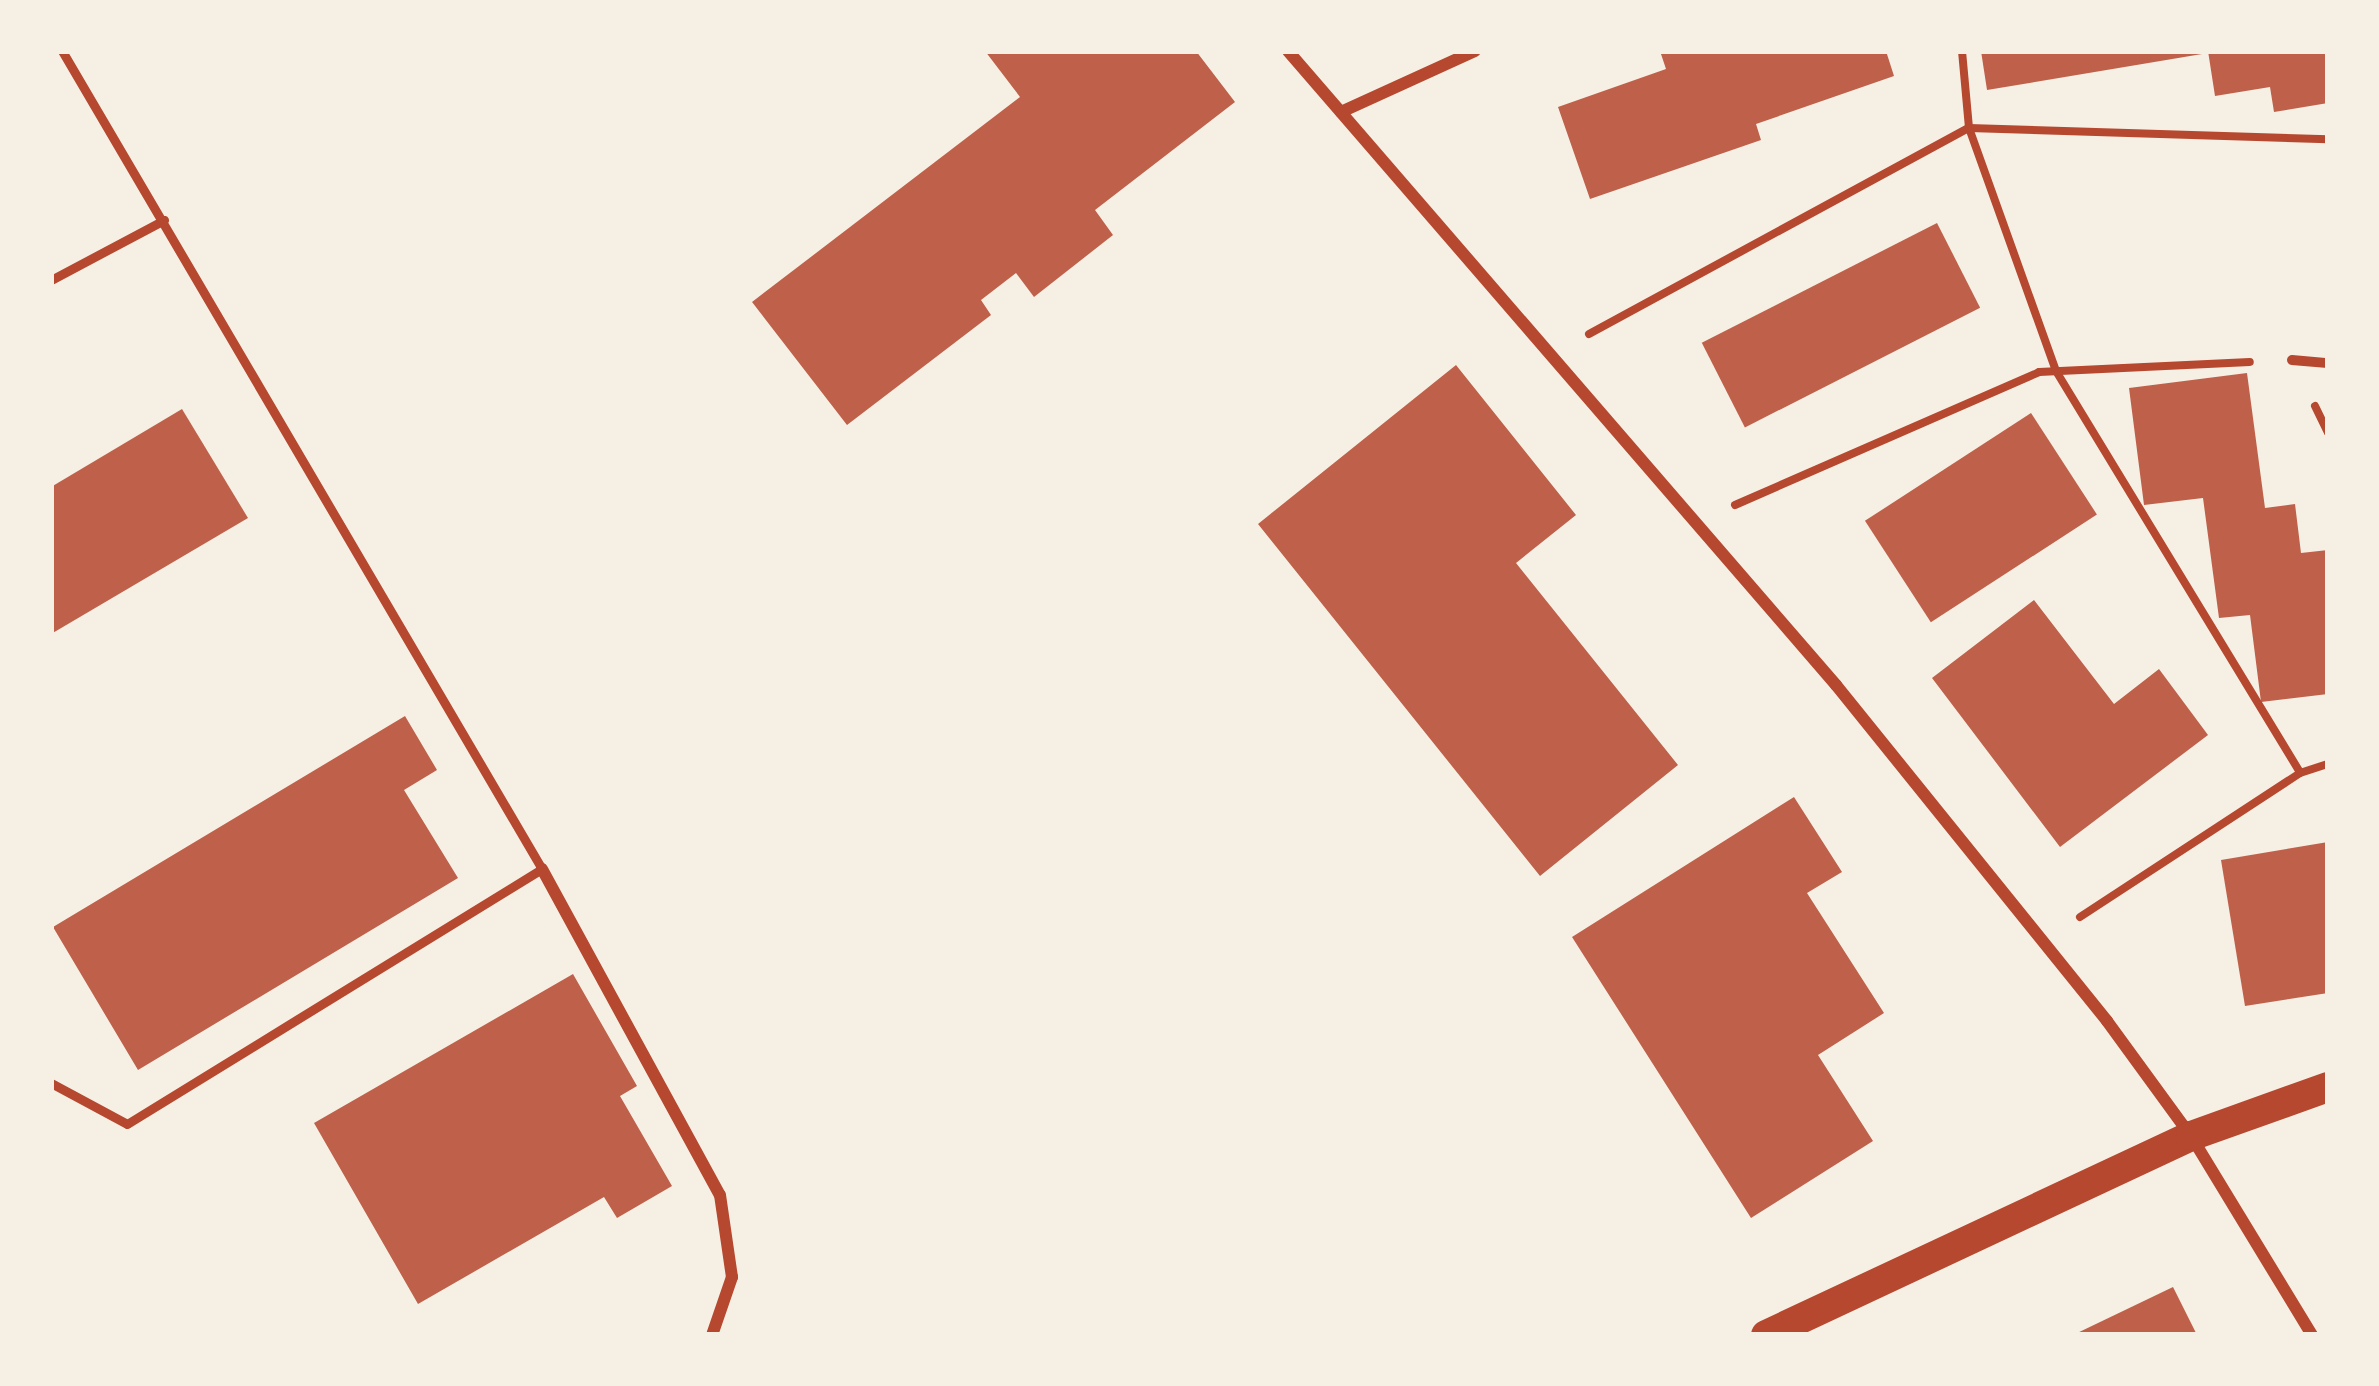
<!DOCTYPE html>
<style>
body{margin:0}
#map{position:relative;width:2379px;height:1386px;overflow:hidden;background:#f6efe4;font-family:Arial,sans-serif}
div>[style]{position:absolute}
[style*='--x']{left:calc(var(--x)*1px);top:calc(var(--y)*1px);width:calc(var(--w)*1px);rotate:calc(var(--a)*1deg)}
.building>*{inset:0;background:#bf614a;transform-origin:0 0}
.path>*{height:8px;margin:-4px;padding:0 4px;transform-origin:4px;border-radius:4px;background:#b5482f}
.service>*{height:9px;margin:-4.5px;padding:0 4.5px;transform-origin:4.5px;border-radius:4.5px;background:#b5482f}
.pedestrian>*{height:10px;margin:-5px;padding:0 5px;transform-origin:5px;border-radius:5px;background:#b5482f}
.minor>*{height:12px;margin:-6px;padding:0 6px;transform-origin:6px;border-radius:6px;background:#b5482f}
.primary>*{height:30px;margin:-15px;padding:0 15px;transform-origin:15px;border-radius:15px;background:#b5482f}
span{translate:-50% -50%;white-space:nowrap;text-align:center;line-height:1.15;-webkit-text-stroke:12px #f6efe4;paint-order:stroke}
.frame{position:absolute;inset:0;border:54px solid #f6efe4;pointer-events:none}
</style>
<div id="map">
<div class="building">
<i style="clip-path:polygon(985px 51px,1196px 51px,1235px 102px,1095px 210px,1113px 235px,1034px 297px,1016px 273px,981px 300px,991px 315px,847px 425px,752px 302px,1020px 97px)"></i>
<i style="clip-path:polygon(1660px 51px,1886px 51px,1894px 76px,1756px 124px,1761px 140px,1590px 199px,1558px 107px,1666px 69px)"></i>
<i style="clip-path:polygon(1981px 51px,2207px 51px,2208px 53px,1987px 90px)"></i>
<i style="clip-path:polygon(2208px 51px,2328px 51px,2328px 103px,2274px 112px,2270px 87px,2215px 96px)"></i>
<i style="left:1937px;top:223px;width:95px;height:264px;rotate:63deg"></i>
<i style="clip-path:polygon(1456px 365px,1576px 515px,1516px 563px,1678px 765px,1540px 876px,1258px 524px)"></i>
<i style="clip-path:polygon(2247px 373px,2265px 508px,2295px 504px,2301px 553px,2328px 550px,2328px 694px,2261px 702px,2250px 615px,2219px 618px,2203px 498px,2144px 505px,2129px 388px)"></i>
<i style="clip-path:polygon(182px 409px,248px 518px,51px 634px,51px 487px)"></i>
<i style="left:2031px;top:413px;width:121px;height:198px;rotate:57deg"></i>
<i style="clip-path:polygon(2034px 600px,2114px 704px,2159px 669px,2208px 735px,2060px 847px,1932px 678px)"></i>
<i style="clip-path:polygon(405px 716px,437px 770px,404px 790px,458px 878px,138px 1070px,53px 927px)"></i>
<i style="clip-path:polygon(1794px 797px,1842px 872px,1807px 893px,1884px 1013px,1818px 1055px,1873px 1141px,1751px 1218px,1572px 937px)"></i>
<i style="clip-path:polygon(2328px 842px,2328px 993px,2245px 1006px,2221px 860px)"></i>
<i style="clip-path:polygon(573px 974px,637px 1086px,620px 1096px,672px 1186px,617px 1218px,604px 1197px,418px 1304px,314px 1123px)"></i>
<i style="clip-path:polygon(2173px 1287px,2197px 1335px,2073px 1335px)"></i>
</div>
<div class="path">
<i style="--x:1962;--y:51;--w:77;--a:84.8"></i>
<i style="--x:1969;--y:128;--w:258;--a:70.3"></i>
<i style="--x:2056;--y:371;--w:470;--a:58.7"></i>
<i style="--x:1589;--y:334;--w:432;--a:-28.5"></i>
<i style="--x:1969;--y:128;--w:359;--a:1.8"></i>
<i style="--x:2315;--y:406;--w:30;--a:64"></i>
<i style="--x:1735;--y:505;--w:332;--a:-23.6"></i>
<i style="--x:2039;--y:372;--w:211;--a:-2.7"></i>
<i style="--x:2080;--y:917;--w:263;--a:-33.2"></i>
<i style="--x:2300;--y:773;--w:29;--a:-18"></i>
</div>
<div class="service">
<i style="--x:51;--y:280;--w:128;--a:-28"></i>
<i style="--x:51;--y:1083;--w:86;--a:28.3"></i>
<i style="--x:127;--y:1124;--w:487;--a:-31.6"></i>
<i style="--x:542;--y:869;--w:948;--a:-120.4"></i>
</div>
<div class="pedestrian">
<i style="--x:2292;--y:360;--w:36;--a:5"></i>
</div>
<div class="minor">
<i style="--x:1288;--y:51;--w:838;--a:49.16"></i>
<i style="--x:1836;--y:685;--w:432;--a:51.1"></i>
<i style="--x:2107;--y:1021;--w:142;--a:53.9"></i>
<i style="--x:2191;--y:1136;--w:233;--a:58.7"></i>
<i style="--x:1341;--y:112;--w:147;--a:-24.5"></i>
<i style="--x:542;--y:869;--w:371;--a:61.4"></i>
<i style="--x:720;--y:1195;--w:83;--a:81.7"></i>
<i style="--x:732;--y:1277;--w:61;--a:109"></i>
</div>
<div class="primary">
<i style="--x:1766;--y:1335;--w:469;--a:-25.1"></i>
<i style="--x:2191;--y:1136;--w:145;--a:-19.7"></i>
</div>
<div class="frame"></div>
</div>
